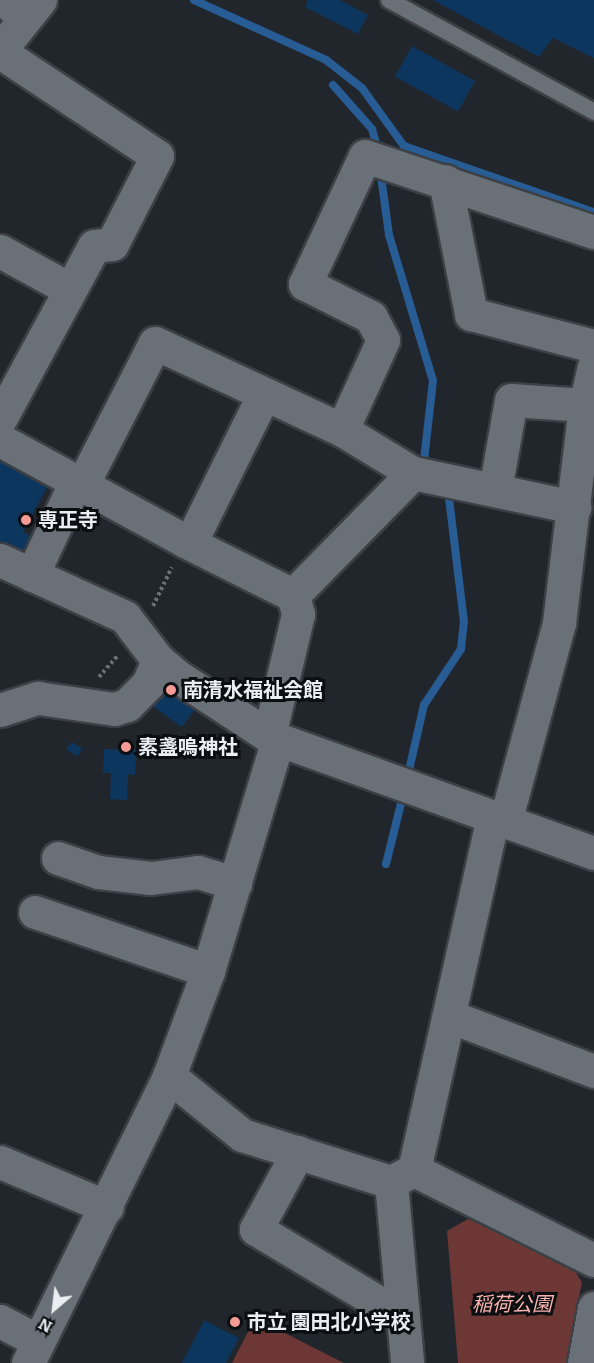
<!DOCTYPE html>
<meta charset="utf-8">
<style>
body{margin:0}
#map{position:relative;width:594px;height:1363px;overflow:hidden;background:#21262c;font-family:Bitter,"Noto Sans JP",serif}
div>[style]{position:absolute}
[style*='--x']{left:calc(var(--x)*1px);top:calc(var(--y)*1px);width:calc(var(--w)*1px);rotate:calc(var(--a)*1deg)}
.green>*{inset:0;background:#6c3734}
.stream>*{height:8px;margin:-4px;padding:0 4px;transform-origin:4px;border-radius:4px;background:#275c94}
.building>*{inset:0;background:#0d365f;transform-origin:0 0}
.path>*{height:4px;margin-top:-2px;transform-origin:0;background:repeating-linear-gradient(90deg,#6c7076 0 3px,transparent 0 6px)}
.roads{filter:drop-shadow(2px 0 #3c4045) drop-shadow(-2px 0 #3c4045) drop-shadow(0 2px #3c4045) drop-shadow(0 -2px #3c4045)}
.service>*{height:16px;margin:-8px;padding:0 8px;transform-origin:8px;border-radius:8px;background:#6a7077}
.minor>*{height:33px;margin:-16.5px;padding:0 16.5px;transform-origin:16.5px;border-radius:16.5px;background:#6a7077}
.dots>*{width:16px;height:16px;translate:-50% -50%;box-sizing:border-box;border:3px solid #0c0f11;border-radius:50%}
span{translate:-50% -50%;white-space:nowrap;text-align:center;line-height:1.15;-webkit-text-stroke:6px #0c0f11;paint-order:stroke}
.poi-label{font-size:20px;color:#ebeff3;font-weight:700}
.left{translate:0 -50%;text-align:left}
.park-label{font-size:20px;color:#f8b2ad;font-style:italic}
.north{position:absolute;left:24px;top:1279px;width:60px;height:60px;-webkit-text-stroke:4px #0c0f11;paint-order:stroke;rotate:208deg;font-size:16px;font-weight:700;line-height:24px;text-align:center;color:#ebeff3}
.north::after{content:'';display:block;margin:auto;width:21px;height:27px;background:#ebeff3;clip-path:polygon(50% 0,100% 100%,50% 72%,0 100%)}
</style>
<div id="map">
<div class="green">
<i style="clip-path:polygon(468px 1219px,573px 1268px,582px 1282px,566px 1363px,458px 1363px,447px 1231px)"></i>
<i style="clip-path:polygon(255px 1318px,344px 1363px,232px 1363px)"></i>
</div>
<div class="stream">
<i style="--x:194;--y:0;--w:145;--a:24.4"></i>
<i style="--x:326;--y:60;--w:46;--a:37.9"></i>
<i style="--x:362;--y:88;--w:72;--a:54.1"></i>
<i style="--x:404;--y:146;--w:201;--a:19.2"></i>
<i style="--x:333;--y:85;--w:59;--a:48.4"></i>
<i style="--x:372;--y:129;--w:25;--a:74"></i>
<i style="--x:380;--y:169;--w:67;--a:82.2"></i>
<i style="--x:389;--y:235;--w:152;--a:73.2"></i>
<i style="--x:433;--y:381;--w:89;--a:96.5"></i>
<i style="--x:407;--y:779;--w:76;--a:-77.1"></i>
<i style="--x:424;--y:705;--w:67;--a:-56.5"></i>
<i style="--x:461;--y:649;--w:27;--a:-84"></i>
<i style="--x:464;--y:622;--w:133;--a:-96.9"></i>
<i style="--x:386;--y:864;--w:75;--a:-76.1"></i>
</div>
<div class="building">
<i style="clip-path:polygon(308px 0,340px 0,368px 15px,358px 34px,305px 7px)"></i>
<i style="clip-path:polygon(433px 0,594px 0,594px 58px,553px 38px,539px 57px)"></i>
<i style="left:412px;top:46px;width:72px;height:35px;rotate:29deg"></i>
<i style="clip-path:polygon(0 447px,54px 475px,23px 532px,33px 537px,23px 556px,0 544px)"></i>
<i style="left:167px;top:678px;width:41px;height:31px;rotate:36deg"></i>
<i style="left:71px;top:742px;width:13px;height:9px;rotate:29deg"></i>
<i style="clip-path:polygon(104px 749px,136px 750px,135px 775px,128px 774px,127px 800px,110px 799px,111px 773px,103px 773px)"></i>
<i style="clip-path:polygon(204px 1320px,239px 1338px,226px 1363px,182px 1363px)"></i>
</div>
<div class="path">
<i style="--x:153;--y:606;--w:43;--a:-64"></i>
<i style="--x:99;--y:677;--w:28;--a:-49"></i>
</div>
<div class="roads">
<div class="service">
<i style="--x:389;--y:0;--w:234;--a:28.6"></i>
</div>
<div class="minor">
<i style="--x:4;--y:0;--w:27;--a:39"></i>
<i style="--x:0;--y:50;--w:64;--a:-51.3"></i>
<i style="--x:0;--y:52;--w:188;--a:33.5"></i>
<i style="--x:157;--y:156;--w:99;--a:117.1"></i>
<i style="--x:112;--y:244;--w:18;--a:174"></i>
<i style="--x:94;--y:246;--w:197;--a:118.5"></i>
<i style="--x:445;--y:181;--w:136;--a:78.9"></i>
<i style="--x:471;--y:314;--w:127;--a:14.6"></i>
<i style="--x:0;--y:251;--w:79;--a:28.8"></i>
<i style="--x:342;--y:430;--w:99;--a:-65.5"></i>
<i style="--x:383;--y:340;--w:26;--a:-118"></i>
<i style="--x:371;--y:317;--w:74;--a:-153.4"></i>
<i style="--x:305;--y:284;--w:141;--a:-64.9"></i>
<i style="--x:365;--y:156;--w:241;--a:18.4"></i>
<i style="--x:0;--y:440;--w:211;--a:28.6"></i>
<i style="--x:185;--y:541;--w:121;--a:26.6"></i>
<i style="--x:293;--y:595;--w:20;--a:75"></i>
<i style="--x:298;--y:614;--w:125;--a:103.4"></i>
<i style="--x:413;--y:473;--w:165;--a:11.9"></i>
<i style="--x:83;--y:483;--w:157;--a:-62.8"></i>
<i style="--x:155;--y:343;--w:206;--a:24.9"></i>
<i style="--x:342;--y:430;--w:83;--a:31.2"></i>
<i style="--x:413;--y:473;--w:171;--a:134.5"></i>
<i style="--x:495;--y:490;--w:91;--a:-79.9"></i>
<i style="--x:511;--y:400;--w:74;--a:3.9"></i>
<i style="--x:190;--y:543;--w:166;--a:-63.6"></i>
<i style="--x:0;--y:560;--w:137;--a:24.5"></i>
<i style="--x:125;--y:617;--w:54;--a:52.5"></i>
<i style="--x:158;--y:660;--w:25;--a:40"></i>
<i style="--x:177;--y:676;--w:110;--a:33.1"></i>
<i style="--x:269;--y:736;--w:345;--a:19.8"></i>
<i style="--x:32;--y:575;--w:104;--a:-64.9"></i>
<i style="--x:0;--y:710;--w:40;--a:-18"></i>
<i style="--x:38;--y:698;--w:77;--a:8.2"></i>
<i style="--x:114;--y:709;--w:14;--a:-17"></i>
<i style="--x:127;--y:705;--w:30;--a:-45"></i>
<i style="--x:148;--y:684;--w:26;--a:-67"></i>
<i style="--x:505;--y:822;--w:206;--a:-74.8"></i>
<i style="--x:559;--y:623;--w:220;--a:-83.2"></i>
<i style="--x:585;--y:405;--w:39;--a:-77"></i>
<i style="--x:58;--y:858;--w:42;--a:19.3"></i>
<i style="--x:98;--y:872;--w:53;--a:6.5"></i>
<i style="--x:151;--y:878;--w:47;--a:-7.3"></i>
<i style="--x:198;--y:872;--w:39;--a:17"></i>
<i style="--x:35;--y:912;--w:183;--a:18.8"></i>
<i style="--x:449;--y:1016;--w:155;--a:20.8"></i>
<i style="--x:169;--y:1076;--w:94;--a:38.9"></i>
<i style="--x:242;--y:1135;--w:156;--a:17.5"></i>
<i style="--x:391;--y:1182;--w:182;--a:84.9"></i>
<i style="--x:298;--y:1152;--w:88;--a:118.6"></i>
<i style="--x:256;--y:1229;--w:171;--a:30.9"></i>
<i style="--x:0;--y:1162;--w:116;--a:22.8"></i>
<i style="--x:414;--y:1170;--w:201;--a:26.6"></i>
<i style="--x:391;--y:1182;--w:26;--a:-28"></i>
<i style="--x:414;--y:1170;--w:361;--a:-77.4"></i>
<i style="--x:0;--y:1321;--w:43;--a:27.8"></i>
<i style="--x:28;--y:1363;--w:320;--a:-63.8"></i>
<i style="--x:169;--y:1076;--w:112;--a:-69.6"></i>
<i style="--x:208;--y:971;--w:242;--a:-73.2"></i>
<i style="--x:584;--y:1363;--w:56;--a:-79.7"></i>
</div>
</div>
<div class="dots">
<i style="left:26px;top:520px;background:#f59b96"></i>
<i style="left:171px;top:690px;background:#f59b96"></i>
<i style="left:126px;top:747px;background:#f59b96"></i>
<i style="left:235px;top:1322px;background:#f59b96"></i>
</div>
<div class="poi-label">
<span class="left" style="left:38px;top:520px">専正寺</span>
<span class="left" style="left:183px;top:690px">南清水福祉会館</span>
<span class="left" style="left:138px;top:747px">素盞嗚神社</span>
<span class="left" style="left:247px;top:1322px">市立 園田北小学校</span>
</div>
<div class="park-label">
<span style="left:512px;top:1304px">稲荷公園</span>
</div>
<div class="north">N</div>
</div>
